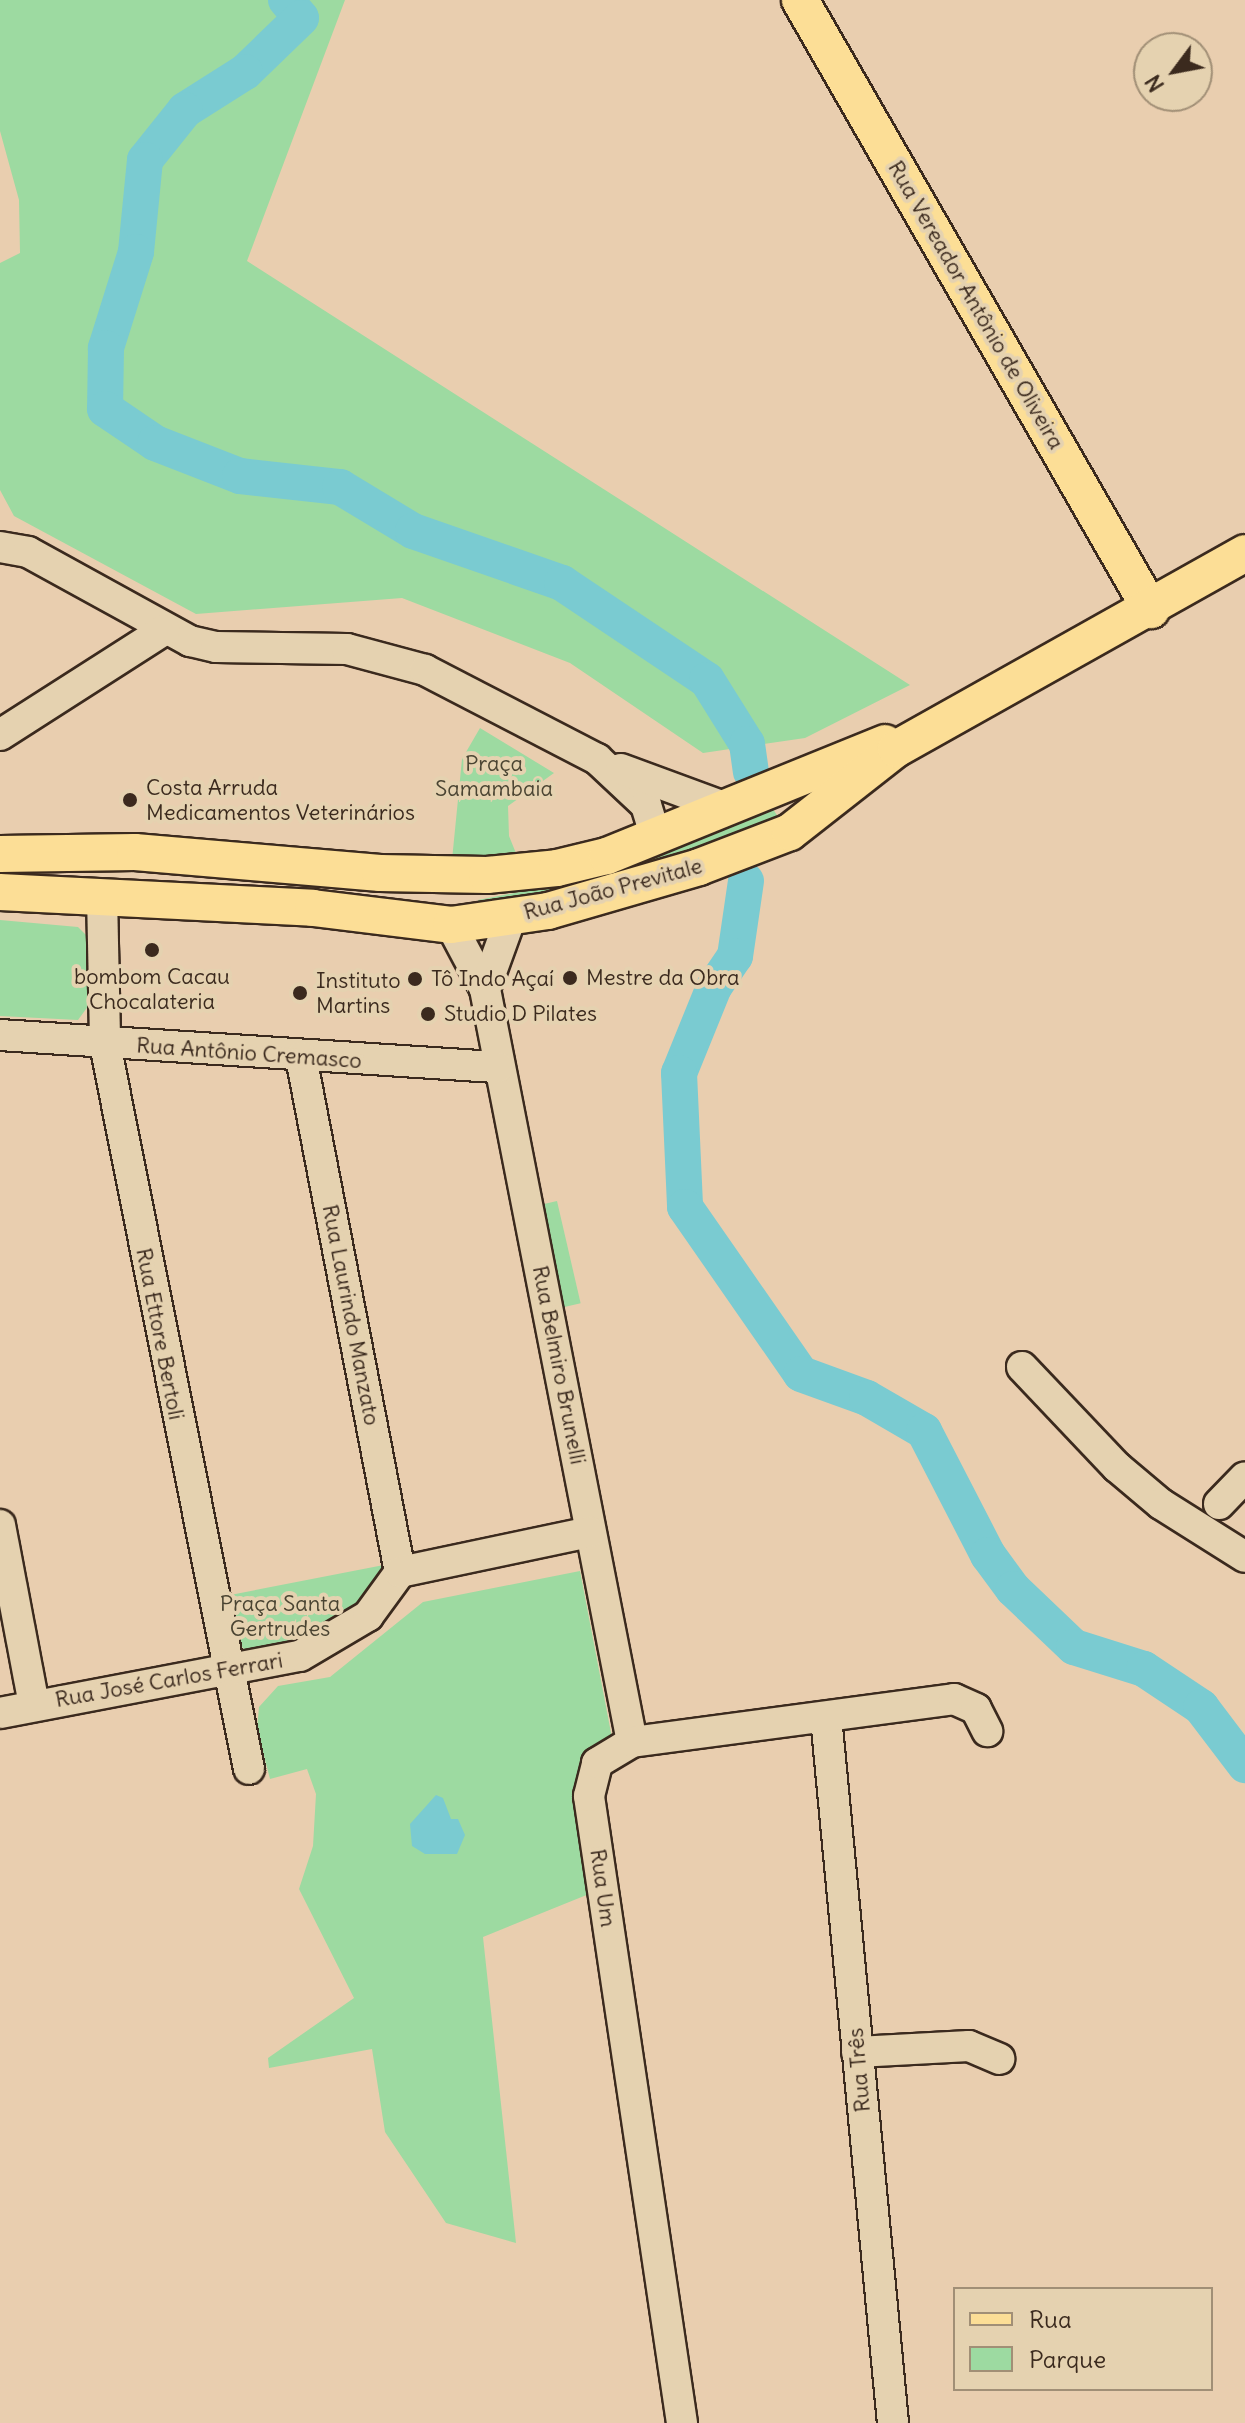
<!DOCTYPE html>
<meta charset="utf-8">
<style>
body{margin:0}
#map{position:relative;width:1245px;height:2423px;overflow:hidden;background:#e9ceaf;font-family:Delius,sans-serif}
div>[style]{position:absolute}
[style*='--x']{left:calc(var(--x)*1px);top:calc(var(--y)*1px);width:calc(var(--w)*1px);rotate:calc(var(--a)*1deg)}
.green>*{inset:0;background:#9ddaa1;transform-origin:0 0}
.water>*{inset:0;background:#7acbd1}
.river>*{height:36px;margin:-18px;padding:0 18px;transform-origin:18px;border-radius:18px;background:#7acbd1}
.roads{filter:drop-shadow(2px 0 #3b2a1e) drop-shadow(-2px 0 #3b2a1e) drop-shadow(0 2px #3b2a1e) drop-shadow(0 -2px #3b2a1e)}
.minor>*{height:30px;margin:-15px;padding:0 15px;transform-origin:15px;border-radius:15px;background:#e5d2b0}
.major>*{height:36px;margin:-18px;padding:0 18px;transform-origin:18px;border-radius:18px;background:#fcde96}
.dots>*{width:22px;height:22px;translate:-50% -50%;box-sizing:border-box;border:4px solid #e5d2b0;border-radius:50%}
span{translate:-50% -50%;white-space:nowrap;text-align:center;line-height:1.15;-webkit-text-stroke:8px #e5d2b0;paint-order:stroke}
.street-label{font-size:22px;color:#3b2a1e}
.park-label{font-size:22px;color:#4a4432}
.poi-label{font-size:22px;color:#3b2a1e}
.left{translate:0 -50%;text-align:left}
.legend{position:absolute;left:953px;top:2287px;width:260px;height:104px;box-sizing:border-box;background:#e5d2b0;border:2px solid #a18f76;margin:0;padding:10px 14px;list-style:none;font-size:24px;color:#3b2a1e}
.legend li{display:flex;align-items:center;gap:16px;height:40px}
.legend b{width:40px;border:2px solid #a18f76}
.north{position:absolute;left:1133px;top:32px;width:80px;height:80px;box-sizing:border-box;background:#e5d2b0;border:2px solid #a18f76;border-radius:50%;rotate:238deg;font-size:22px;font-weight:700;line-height:32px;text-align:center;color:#3b2a1e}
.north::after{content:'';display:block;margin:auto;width:28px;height:36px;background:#3b2a1e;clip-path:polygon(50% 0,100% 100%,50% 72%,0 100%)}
</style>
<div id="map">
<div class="green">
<i style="clip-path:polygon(0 0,345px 0,247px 261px,910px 685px,805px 738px,703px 753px,570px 663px,402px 598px,196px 614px,14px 516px,0 490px,0 263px,20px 253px,19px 200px,0 131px)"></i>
<i style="clip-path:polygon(480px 728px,554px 773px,508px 806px,509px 836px,520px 863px,451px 870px,462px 759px)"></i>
<i style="clip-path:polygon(771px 806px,782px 823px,632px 878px,478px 914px,478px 900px,586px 879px)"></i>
<i style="clip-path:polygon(0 920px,78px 927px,88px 937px,93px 980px,89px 1005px,78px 1020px,0 1016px)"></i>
<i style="left:557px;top:1201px;width:105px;height:20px;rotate:77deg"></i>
<i style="clip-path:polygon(389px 1564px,375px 1601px,299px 1642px,245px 1650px,234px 1639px,225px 1596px)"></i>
<i style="clip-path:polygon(580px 1571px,612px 1738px,588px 1750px,579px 1774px,589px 1894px,483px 1937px,516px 2243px,446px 2223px,385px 2132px,372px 2049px,269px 2068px,268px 2058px,354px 1998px,299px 1889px,313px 1846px,316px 1794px,307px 1769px,270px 1779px,257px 1729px,259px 1707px,278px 1686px,330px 1677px,423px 1602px)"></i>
</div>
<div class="water">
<i style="clip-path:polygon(436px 1795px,443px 1798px,451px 1819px,458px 1819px,465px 1835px,457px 1854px,425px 1854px,412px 1846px,410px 1824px)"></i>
</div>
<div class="river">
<i style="--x:286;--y:0;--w:23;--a:50"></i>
<i style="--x:301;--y:18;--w:78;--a:136"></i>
<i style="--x:245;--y:72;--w:71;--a:147.7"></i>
<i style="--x:185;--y:110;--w:64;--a:128.7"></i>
<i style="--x:145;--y:160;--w:92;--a:95.6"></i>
<i style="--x:136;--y:252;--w:101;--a:107.4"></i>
<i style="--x:106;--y:348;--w:61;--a:90.9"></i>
<i style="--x:105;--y:409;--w:60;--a:34.2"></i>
<i style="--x:155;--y:443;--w:91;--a:21.2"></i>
<i style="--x:240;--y:476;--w:101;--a:6.3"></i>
<i style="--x:340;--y:487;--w:85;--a:31.1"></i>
<i style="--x:413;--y:531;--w:158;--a:19.2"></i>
<i style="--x:562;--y:583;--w:174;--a:33.8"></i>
<i style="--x:707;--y:680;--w:75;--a:58"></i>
<i style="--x:747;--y:744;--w:28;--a:82"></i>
<i style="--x:746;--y:881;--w:76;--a:98.3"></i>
<i style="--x:735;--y:956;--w:37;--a:124"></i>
<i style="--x:714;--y:987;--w:93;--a:112.1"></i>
<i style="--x:679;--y:1073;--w:134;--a:87.4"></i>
<i style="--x:685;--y:1207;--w:203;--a:55.2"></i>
<i style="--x:801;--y:1374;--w:70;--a:20"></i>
<i style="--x:867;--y:1398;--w:66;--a:30.1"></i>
<i style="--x:924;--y:1431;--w:140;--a:62.7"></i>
<i style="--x:988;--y:1555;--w:42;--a:53.7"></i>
<i style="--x:1013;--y:1589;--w:84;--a:43.6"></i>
<i style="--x:1074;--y:1647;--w:73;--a:17.4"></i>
<i style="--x:1144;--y:1669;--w:69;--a:33.7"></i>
<i style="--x:1201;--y:1707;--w:73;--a:52.8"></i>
</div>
<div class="roads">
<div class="minor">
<i style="--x:0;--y:547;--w:28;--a:10"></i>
<i style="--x:28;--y:552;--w:185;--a:28.8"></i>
<i style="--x:190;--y:641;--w:27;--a:13"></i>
<i style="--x:216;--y:647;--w:131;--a:0.9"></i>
<i style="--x:347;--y:649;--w:81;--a:15.1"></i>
<i style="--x:425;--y:670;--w:194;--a:27.4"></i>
<i style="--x:597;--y:759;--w:67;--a:43.2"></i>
<i style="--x:646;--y:805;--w:21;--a:73"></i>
<i style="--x:652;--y:825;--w:16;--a:105"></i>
<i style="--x:0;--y:735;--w:195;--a:-32.6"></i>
<i style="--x:621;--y:769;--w:110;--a:20.3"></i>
<i style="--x:102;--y:895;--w:149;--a:88.8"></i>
<i style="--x:105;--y:1044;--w:739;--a:78.77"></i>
<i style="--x:451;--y:925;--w:72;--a:62"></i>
<i style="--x:485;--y:989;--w:767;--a:78.95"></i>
<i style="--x:485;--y:989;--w:77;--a:-70.1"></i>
<i style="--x:0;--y:1035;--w:499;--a:3.7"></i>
<i style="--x:301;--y:1057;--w:524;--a:79.12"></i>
<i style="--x:1022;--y:1367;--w:138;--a:46.5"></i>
<i style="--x:1117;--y:1467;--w:57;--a:40.1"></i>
<i style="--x:1161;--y:1504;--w:99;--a:32.2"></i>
<i style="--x:1219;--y:1504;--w:37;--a:-46"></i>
<i style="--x:0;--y:1525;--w:183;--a:79.3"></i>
<i style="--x:0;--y:1713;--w:305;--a:-10.8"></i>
<i style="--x:300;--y:1656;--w:79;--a:-30.5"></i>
<i style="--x:368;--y:1616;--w:54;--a:-54"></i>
<i style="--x:400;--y:1572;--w:194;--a:-11.9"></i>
<i style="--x:826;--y:1717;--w:709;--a:84.58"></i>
<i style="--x:857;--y:2052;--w:112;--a:-3.1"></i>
<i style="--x:969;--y:2046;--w:33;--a:23"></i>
<i style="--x:682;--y:2423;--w:634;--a:-98.44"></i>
<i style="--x:589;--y:1796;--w:34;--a:-76"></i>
<i style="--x:597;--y:1763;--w:41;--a:-31"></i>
<i style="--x:632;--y:1742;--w:325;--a:-7.6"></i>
<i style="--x:954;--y:1699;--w:24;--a:24"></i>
<i style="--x:976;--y:1709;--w:25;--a:63"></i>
</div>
<div class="major">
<i style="--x:800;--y:0;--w:704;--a:60.08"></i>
<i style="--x:0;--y:854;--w:135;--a:-0.8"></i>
<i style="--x:135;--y:852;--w:246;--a:4.9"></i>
<i style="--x:380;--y:873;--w:107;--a:1.1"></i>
<i style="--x:487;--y:875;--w:70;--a:-5.7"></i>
<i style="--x:557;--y:868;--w:51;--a:-13.5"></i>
<i style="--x:607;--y:856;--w:300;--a:-22.1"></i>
<i style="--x:0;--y:892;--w:313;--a:2.9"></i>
<i style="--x:313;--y:908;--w:139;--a:7"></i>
<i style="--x:451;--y:925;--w:98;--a:-8.2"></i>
<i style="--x:548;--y:911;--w:157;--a:-16.2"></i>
<i style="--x:699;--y:867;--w:97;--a:-21"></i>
<i style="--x:790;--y:832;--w:135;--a:-38.1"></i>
<i style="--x:896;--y:749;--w:400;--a:-29.3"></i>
</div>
</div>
<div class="dots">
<i style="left:130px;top:800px;background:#3b2a1e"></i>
<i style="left:152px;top:950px;background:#3b2a1e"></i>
<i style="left:570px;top:978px;background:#3b2a1e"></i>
<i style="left:415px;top:979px;background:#3b2a1e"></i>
<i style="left:300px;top:993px;background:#3b2a1e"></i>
<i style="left:428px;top:1014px;background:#3b2a1e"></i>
</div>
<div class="street-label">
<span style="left:976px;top:305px;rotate:60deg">Rua Vereador Antônio de Oliveira</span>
<span style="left:613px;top:889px;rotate:-15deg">Rua João Previtale</span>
<span style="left:249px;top:1053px;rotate:4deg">Rua Antônio Cremasco</span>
<span style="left:351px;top:1315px;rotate:79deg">Rua Laurindo Manzato</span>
<span style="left:160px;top:1334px;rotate:79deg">Rua Ettore Bertoli</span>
<span style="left:559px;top:1365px;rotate:79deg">Rua Belmiro Brunelli</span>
<span style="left:169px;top:1680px;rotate:-10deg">Rua José Carlos Ferrari</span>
<span style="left:603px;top:1888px;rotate:82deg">Rua Um</span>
<span style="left:859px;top:2070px;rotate:-95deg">Rua Três</span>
</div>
<div class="park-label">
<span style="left:494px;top:776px">Praça<br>Samambaia</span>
<span style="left:280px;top:1616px">Praça Santa<br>Gertrudes</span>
</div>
<div class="poi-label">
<span class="left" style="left:146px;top:800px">Costa Arruda<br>Medicamentos Veterinários</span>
<span style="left:152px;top:989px">bombom Cacau<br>Chocalateria</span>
<span class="left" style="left:586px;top:978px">Mestre da Obra</span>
<span class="left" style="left:431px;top:979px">Tô Indo Açaí</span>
<span class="left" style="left:316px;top:993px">Instituto<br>Martins</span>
<span class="left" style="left:444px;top:1014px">Studio D Pilates</span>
</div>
<ul class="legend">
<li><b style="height:10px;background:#fcde96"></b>Rua</li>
<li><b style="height:22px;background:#9ddaa1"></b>Parque</li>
</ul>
<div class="north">N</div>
</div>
